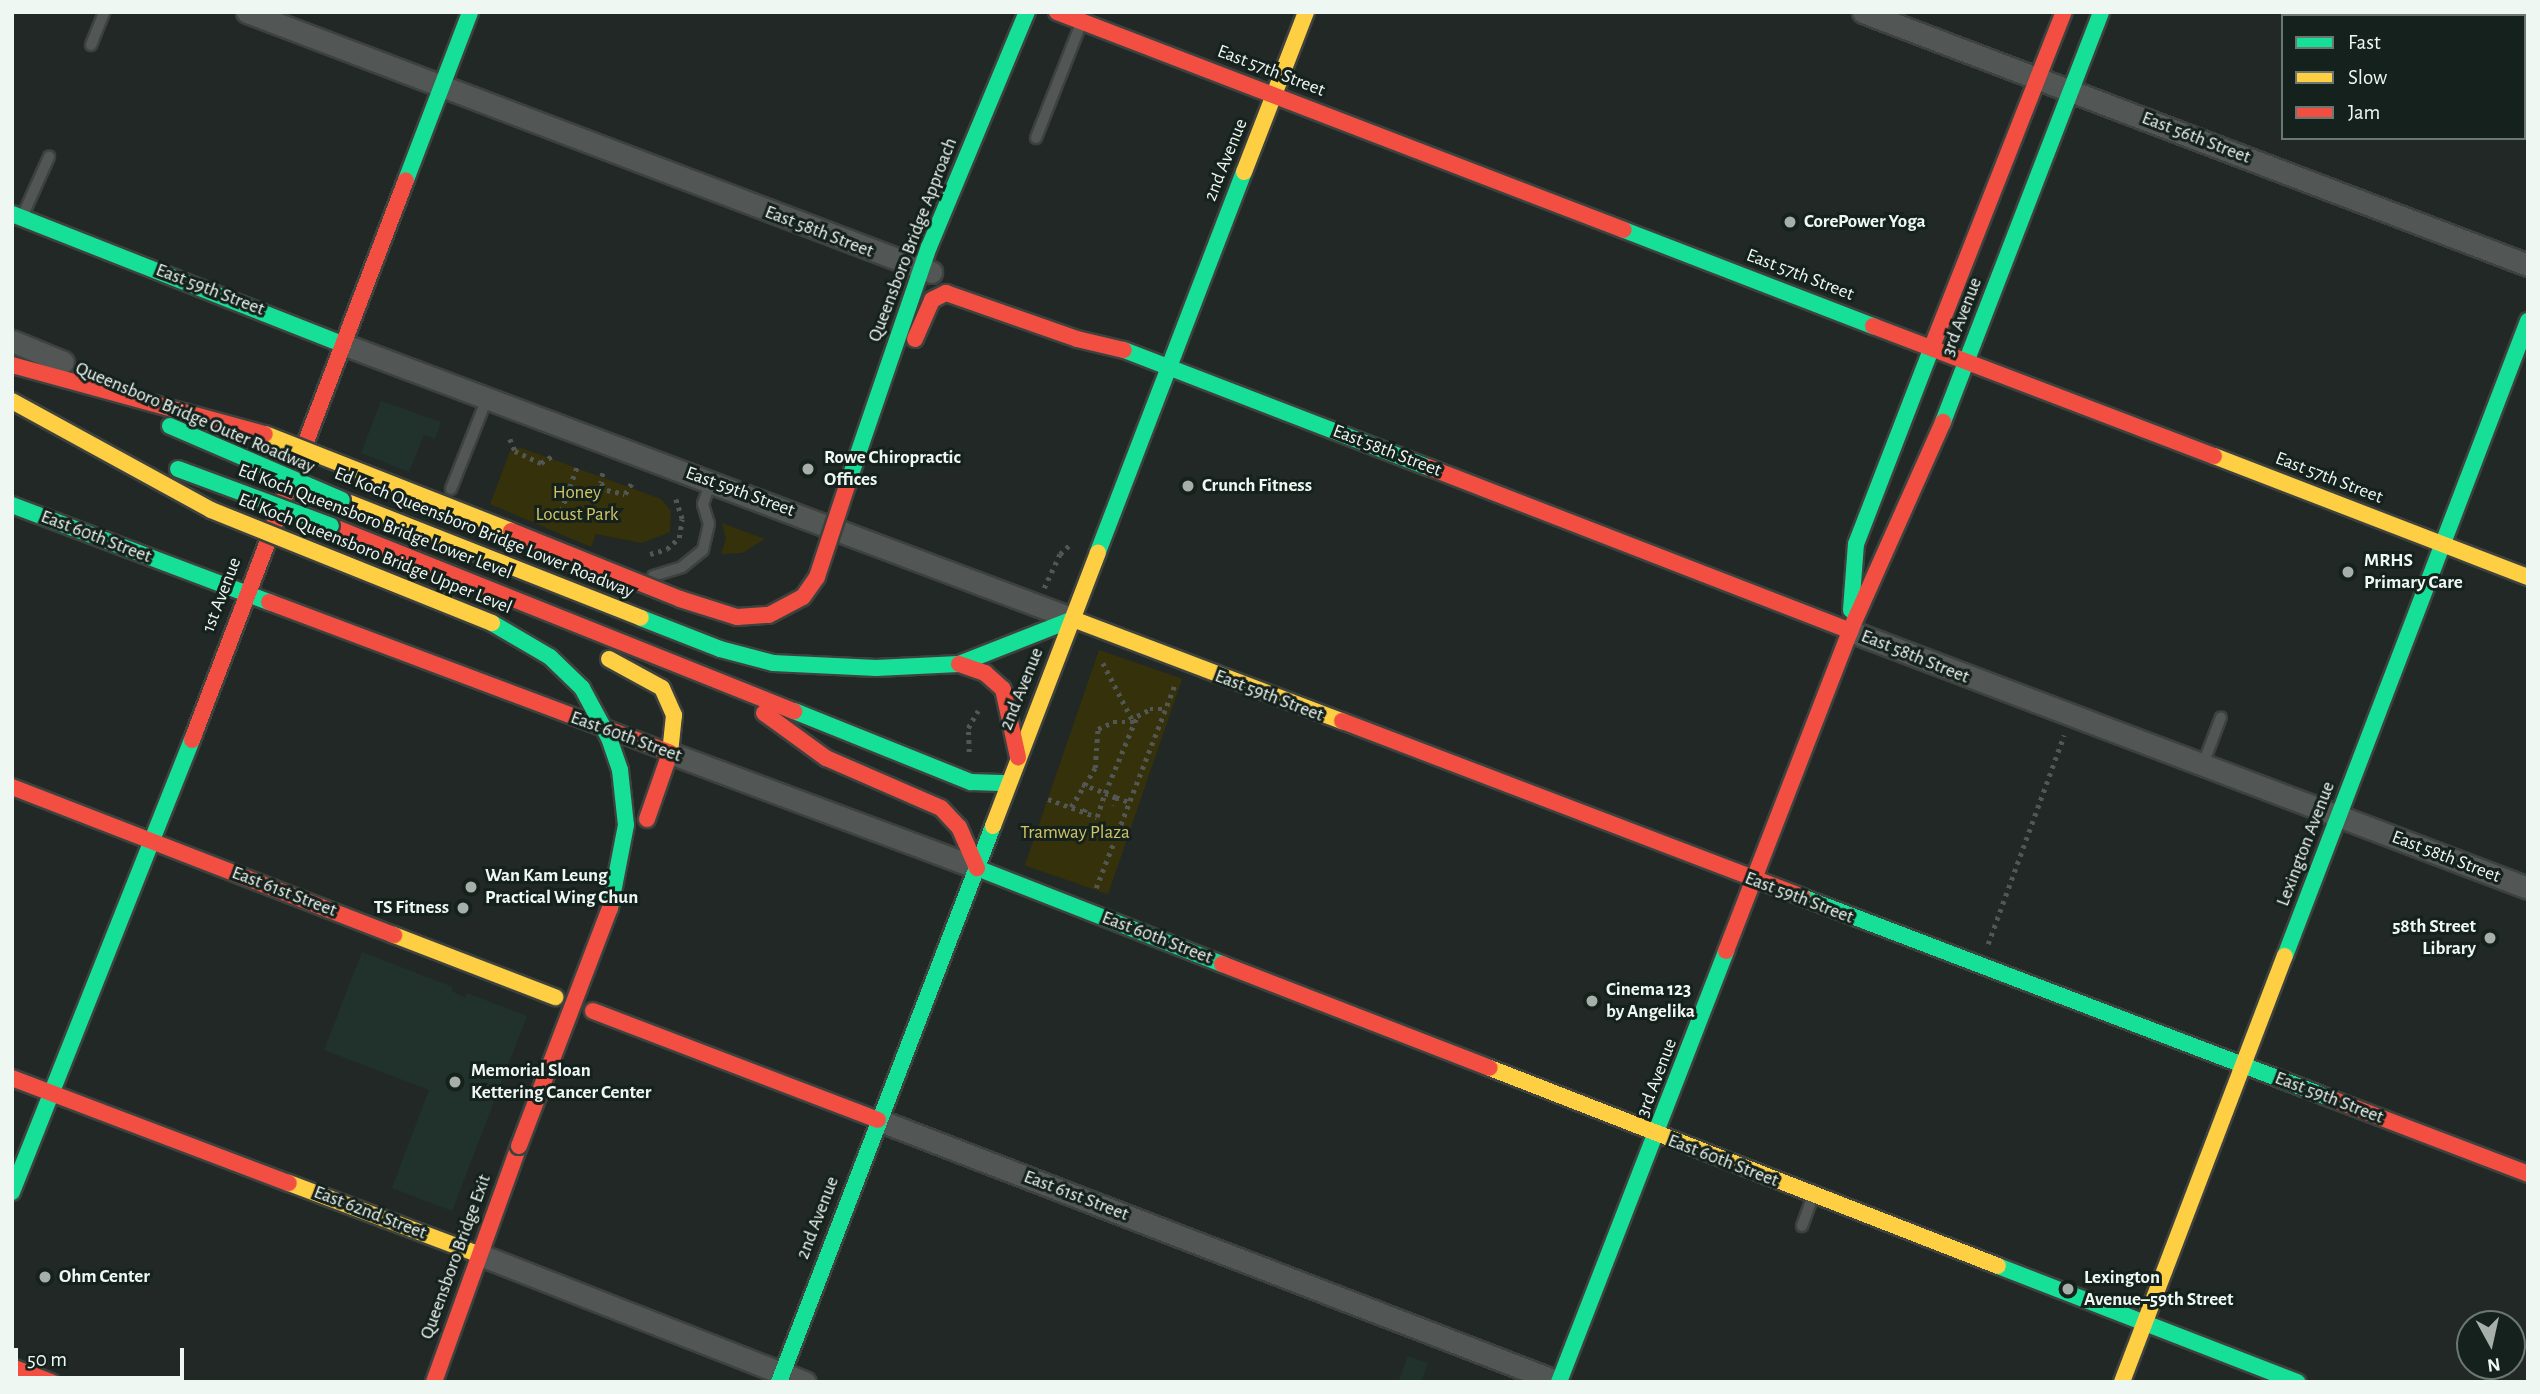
<!DOCTYPE html>
<meta charset="utf-8">
<style>
body{margin:0}
#map{position:relative;width:2540px;height:1394px;overflow:hidden;background:#222825;font-family:"Alegreya Sans",sans-serif}
div>[style]{position:absolute}
[style*='--x']{left:calc(var(--x)*1px);top:calc(var(--y)*1px);width:calc(var(--w)*1px);rotate:calc(var(--a)*1deg)}
.built>*{inset:0;background:#20322b}
.green>*{inset:0;background:#35310b;transform-origin:0 0}
.path>*{height:4.5px;margin-top:-2.25px;transform-origin:0;background:repeating-linear-gradient(90deg,#525654 0 3.5px,transparent 0 8.5px)}
.roads{filter:drop-shadow(2px 0 #3d423f) drop-shadow(-2px 0 #3d423f) drop-shadow(0 2px #3d423f) drop-shadow(0 -2px #3d423f)}
.lane>*{height:10px;margin:-5px;padding:0 5px;transform-origin:5px;border-radius:5px;background:#525755}
.street>*{height:21px;margin:-10.5px;padding:0 10.5px;transform-origin:10.5px;border-radius:10.5px;background:#525755}
.fast>*{height:16px;margin:-8px;padding:0 8px;transform-origin:8px;border-radius:8px;background:#16e098}
.slow>*{height:16px;margin:-8px;padding:0 8px;transform-origin:8px;border-radius:8px;background:#ffcf43}
.jam>*{height:16px;margin:-8px;padding:0 8px;transform-origin:8px;border-radius:8px;background:#f24e42}
.bridges{filter:drop-shadow(2px 0 #3d423f) drop-shadow(-2px 0 #3d423f) drop-shadow(0 2px #3d423f) drop-shadow(0 -2px #3d423f)}
.street-bridge>*{height:21px;margin:-10.5px;padding:0 10.5px;transform-origin:10.5px;border-radius:10.5px;background:#525755}
.fast-bridge>*{height:16px;margin:-8px;padding:0 8px;transform-origin:8px;border-radius:8px;background:#16e098}
.slow-bridge>*{height:16px;margin:-8px;padding:0 8px;transform-origin:8px;border-radius:8px;background:#ffcf43}
.jam-bridge>*{height:16px;margin:-8px;padding:0 8px;transform-origin:8px;border-radius:8px;background:#f24e42}
.dots>*{width:19px;height:19px;translate:-50% -50%;box-sizing:border-box;border:4px solid #15211c;border-radius:50%}
span{translate:-50% -50%;white-space:nowrap;text-align:center;line-height:1.15;-webkit-text-stroke:6px #15211c;paint-order:stroke}
.street-label{font-size:19px;color:#eff7f3}
.poi-label{font-size:19px;color:#eff7f3;font-weight:700}
.left{translate:0 -50%;text-align:left}
.right{translate:-100% -50%;text-align:right}
.park-label{font-size:19px;color:#d2c566}
.frame{position:absolute;inset:0;border:14px solid #eff7f3;pointer-events:none}
.legend{position:absolute;left:2281px;top:14px;width:245px;height:126px;box-sizing:border-box;background:#15211c;border:2px solid #6c7772;margin:0;padding:9px 12px;list-style:none;font-size:21px;color:#eff7f3}
.legend li{display:flex;align-items:center;gap:14px;height:35px}
.legend b{width:35px;border:2px solid #6c7772}
.north{position:absolute;left:2456px;top:1310px;width:70px;height:70px;box-sizing:border-box;background:#15211c;border:2px solid #6c7772;border-radius:50%;rotate:172deg;font-size:19px;font-weight:700;line-height:28px;text-align:center;color:#eff7f3}
.north::after{content:'';display:block;margin:auto;width:24px;height:32px;background:#a7afab;clip-path:polygon(50% 0,100% 100%,50% 72%,0 100%)}
.scale{position:absolute;left:14px;top:1348px;width:170px;height:32px;box-sizing:border-box;border:4px solid #eff7f3;border-top:0;padding-left:9px;font-size:21px;line-height:24px;white-space:nowrap;color:#eff7f3;-webkit-text-stroke:5px #15211c;paint-order:stroke}
</style>
<div id="map">
<div class="built">
<i style="clip-path:polygon(381px 401px,441px 422px,435px 439px,424px 435px,409px 472px,361px 453px)"></i>
<i style="clip-path:polygon(362px 952px,453px 987px,452px 991px,465px 998px,467px 993px,527px 1016px,452px 1211px,392px 1188px,429px 1090px,324px 1050px)"></i>
<i style="clip-path:polygon(1408px 1356px,1428px 1363px,1421px 1382px,1398px 1382px)"></i>
</div>
<div class="green">
<i style="clip-path:polygon(519px 447px,661px 499px,671px 511px,670px 532px,642px 543px,596px 534px,591px 547px,490px 504px,510px 451px)"></i>
<i style="clip-path:polygon(722px 523px,765px 539px,742px 553px,721px 554px,726px 539px)"></i>
<i style="left:1099px;top:650px;width:88px;height:228px;rotate:19deg"></i>
</div>
<div class="path">
<i style="--x:510;--y:439;--w:13;--a:67"></i>
<i style="--x:515;--y:451;--w:29;--a:25"></i>
<i style="--x:541;--y:463;--w:15;--a:-32"></i>
<i style="--x:603;--y:473;--w:10;--a:101"></i>
<i style="--x:601;--y:483;--w:9;--a:49"></i>
<i style="--x:607;--y:490;--w:18;--a:13"></i>
<i style="--x:625;--y:494;--w:13;--a:-58"></i>
<i style="--x:558;--y:519;--w:59;--a:-70"></i>
<i style="--x:650;--y:554;--w:18;--a:-16"></i>
<i style="--x:667;--y:549;--w:16;--a:-43"></i>
<i style="--x:679;--y:538;--w:19;--a:-81"></i>
<i style="--x:682;--y:519;--w:22;--a:-108"></i>
<i style="--x:1044;--y:588;--w:38;--a:-65"></i>
<i style="--x:1060;--y:554;--w:16;--a:-43"></i>
<i style="--x:1103;--y:663;--w:65;--a:62.7"></i>
<i style="--x:969;--y:752;--w:24;--a:-92"></i>
<i style="--x:968;--y:728;--w:20;--a:-60"></i>
<i style="--x:1082;--y:784;--w:25;--a:21"></i>
<i style="--x:1105;--y:793;--w:83;--a:-67.4"></i>
<i style="--x:1137;--y:716;--w:15;--a:-28"></i>
<i style="--x:1150;--y:709;--w:15;--a:0"></i>
<i style="--x:1116;--y:797;--w:14;--a:21"></i>
<i style="--x:1048;--y:799;--w:52;--a:20.2"></i>
<i style="--x:1097;--y:817;--w:25;--a:-72"></i>
<i style="--x:1105;--y:793;--w:12;--a:20"></i>
<i style="--x:1116;--y:797;--w:9;--a:108"></i>
<i style="--x:1071;--y:807;--w:46;--a:-58.4"></i>
<i style="--x:1095;--y:768;--w:39;--a:-86"></i>
<i style="--x:1098;--y:729;--w:17;--a:-25"></i>
<i style="--x:1113;--y:722;--w:21;--a:0"></i>
<i style="--x:1084;--y:812;--w:8;--a:-67"></i>
<i style="--x:1096;--y:888;--w:219;--a:-68.8"></i>
<i style="--x:1988;--y:944;--w:222;--a:-70"></i>
</div>
<div class="roads">
<div class="lane">
<i style="--x:91;--y:45;--w:35;--a:-68"></i>
<i style="--x:1036;--y:138;--w:123;--a:-68.5"></i>
<i style="--x:23;--y:215;--w:64;--a:-65.9"></i>
<i style="--x:451;--y:489;--w:95;--a:-68.3"></i>
<i style="--x:653;--y:576;--w:30;--a:-17"></i>
<i style="--x:682;--y:567;--w:27;--a:-39"></i>
<i style="--x:703;--y:550;--w:27;--a:-77"></i>
<i style="--x:709;--y:524;--w:21;--a:-107"></i>
<i style="--x:703;--y:504;--w:24;--a:-71"></i>
<i style="--x:2202;--y:767;--w:53;--a:-69.2"></i>
<i style="--x:1802;--y:1226;--w:32;--a:-70"></i>
</div>
<div class="street">
<i style="--x:247;--y:12;--w:732;--a:20.81"></i>
<i style="--x:1863;--y:12;--w:712;--a:20.83"></i>
<i style="--x:340;--y:343;--w:781;--a:20.62"></i>
<i style="--x:1850;--y:631;--w:725;--a:20.76"></i>
<i style="--x:670;--y:753;--w:328;--a:20.5"></i>
<i style="--x:878;--y:1120;--w:729;--a:21.07"></i>
<i style="--x:478;--y:1254;--w:351;--a:21.4"></i>
</div>
<div class="fast">
<i style="--x:406;--y:180;--w:180;--a:-69.1"></i>
<i style="--x:12;--y:214;--w:352;--a:21.5"></i>
<i style="--x:1624;--y:230;--w:267;--a:21.1"></i>
<i style="--x:1124;--y:350;--w:326;--a:21.1"></i>
<i style="--x:1943;--y:422;--w:439;--a:-68.9"></i>
<i style="--x:847;--y:486;--w:253;--a:-71.1"></i>
<i style="--x:929;--y:247;--w:255;--a:-67.4"></i>
<i style="--x:12;--y:505;--w:275;--a:20.7"></i>
<i style="--x:1098;--y:552;--w:407;--a:-69"></i>
<i style="--x:1851;--y:610;--w:66;--a:-85.7"></i>
<i style="--x:1856;--y:544;--w:214;--a:-68.9"></i>
<i style="--x:641;--y:618;--w:85;--a:21.4"></i>
<i style="--x:720;--y:649;--w:55;--a:14.8"></i>
<i style="--x:773;--y:663;--w:103;--a:2.8"></i>
<i style="--x:876;--y:668;--w:83;--a:-2.8"></i>
<i style="--x:959;--y:664;--w:123;--a:-21.5"></i>
<i style="--x:794;--y:711;--w:191;--a:21.9"></i>
<i style="--x:971;--y:782;--w:37;--a:2"></i>
<i style="--x:977;--y:868;--w:263;--a:21.4"></i>
<i style="--x:1802;--y:897;--w:567;--a:20.86"></i>
<i style="--x:2285;--y:956;--w:680;--a:-69.06"></i>
<i style="--x:12;--y:1192;--w:487;--a:-68.3"></i>
<i style="--x:1998;--y:1266;--w:321;--a:21.2"></i>
<i style="--x:779;--y:1382;--w:596;--a:-68.95"></i>
<i style="--x:1559;--y:1382;--w:462;--a:-68.8"></i>
</div>
<div class="slow">
<i style="--x:1244;--y:172;--w:172;--a:-68.8"></i>
<i style="--x:2214;--y:456;--w:337;--a:21.1"></i>
<i style="--x:342;--y:500;--w:321;--a:21.5"></i>
<i style="--x:1073;--y:619;--w:288;--a:20.8"></i>
<i style="--x:609;--y:659;--w:60;--a:28.7"></i>
<i style="--x:662;--y:688;--w:30;--a:66"></i>
<i style="--x:674;--y:715;--w:38;--a:96"></i>
<i style="--x:993;--y:826;--w:293;--a:-69"></i>
<i style="--x:394;--y:935;--w:173;--a:21.1"></i>
<i style="--x:1490;--y:1068;--w:545;--a:21.29"></i>
<i style="--x:289;--y:1183;--w:202;--a:20.6"></i>
<i style="--x:2122;--y:1382;--w:456;--a:-69.1"></i>
</div>
<div class="jam">
<i style="--x:1057;--y:12;--w:607;--a:21.03"></i>
<i style="--x:1873;--y:326;--w:365;--a:20.9"></i>
<i style="--x:915;--y:339;--w:43;--a:-66.4"></i>
<i style="--x:932;--y:300;--w:16;--a:-27"></i>
<i style="--x:946;--y:293;--w:139;--a:19.3"></i>
<i style="--x:1077;--y:339;--w:48;--a:13.2"></i>
<i style="--x:1933;--y:344;--w:357;--a:-68.5"></i>
<i style="--x:1428;--y:467;--w:453;--a:21.2"></i>
<i style="--x:331;--y:526;--w:499;--a:21.8"></i>
<i style="--x:269;--y:602;--w:428;--a:20.6"></i>
<i style="--x:670;--y:753;--w:70;--a:109.2"></i>
<i style="--x:959;--y:664;--w:28;--a:19"></i>
<i style="--x:985;--y:673;--w:24;--a:42"></i>
<i style="--x:1003;--y:689;--w:70;--a:77.6"></i>
<i style="--x:764;--y:713;--w:77;--a:36"></i>
<i style="--x:826;--y:758;--w:125;--a:23.5"></i>
<i style="--x:941;--y:808;--w:26;--a:47"></i>
<i style="--x:959;--y:827;--w:45;--a:66.3"></i>
<i style="--x:1342;--y:721;--w:493;--a:20.9"></i>
<i style="--x:192;--y:740;--w:599;--a:-69.09"></i>
<i style="--x:12;--y:787;--w:410;--a:21.2"></i>
<i style="--x:1726;--y:951;--w:343;--a:-68.8"></i>
<i style="--x:1850;--y:631;--w:229;--a:-66"></i>
<i style="--x:1222;--y:964;--w:287;--a:21.2"></i>
<i style="--x:593;--y:1011;--w:305;--a:20.9"></i>
<i style="--x:12;--y:1078;--w:296;--a:20.8"></i>
<i style="--x:2332;--y:1099;--w:210;--a:20.9"></i>
<i style="--x:12;--y:1367;--w:42;--a:21"></i>
<i style="--x:434;--y:1382;--w:251;--a:-70.2"></i>
</div>
</div>
<div class="bridges">
<div class="street-bridge">
<i style="--x:12;--y:341;--w:55;--a:22.4"></i>
</div>
<div class="fast-bridge">
<i style="--x:170;--y:426;--w:187;--a:23.3"></i>
<i style="--x:178;--y:469;--w:163;--a:20.4"></i>
<i style="--x:492;--y:623;--w:67;--a:30.4"></i>
<i style="--x:550;--y:657;--w:45;--a:44.1"></i>
<i style="--x:582;--y:688;--w:57;--a:61.6"></i>
<i style="--x:609;--y:738;--w:34;--a:71"></i>
<i style="--x:620;--y:770;--w:55;--a:83.8"></i>
<i style="--x:626;--y:825;--w:85;--a:100.9"></i>
</div>
<div class="slow-bridge">
<i style="--x:12;--y:401;--w:227;--a:28.7"></i>
<i style="--x:211;--y:510;--w:303;--a:21.9"></i>
<i style="--x:265;--y:434;--w:264;--a:21.5"></i>
</div>
<div class="jam-bridge">
<i style="--x:12;--y:365;--w:262;--a:15.3"></i>
<i style="--x:511;--y:531;--w:182;--a:21.9"></i>
<i style="--x:680;--y:599;--w:60;--a:17.5"></i>
<i style="--x:737;--y:617;--w:32;--a:-4"></i>
<i style="--x:769;--y:615;--w:38;--a:-28"></i>
<i style="--x:803;--y:597;--w:24;--a:-55"></i>
<i style="--x:817;--y:577;--w:96;--a:-71.8"></i>
<i style="--x:519;--y:1146;--w:255;--a:-69.1"></i>
</div>
</div>
<div class="dots">
<i style="left:1790px;top:222px;background:#a7afab"></i>
<i style="left:808px;top:469px;background:#a7afab"></i>
<i style="left:1188px;top:486px;background:#a7afab"></i>
<i style="left:2348px;top:572px;background:#a7afab"></i>
<i style="left:471px;top:887px;background:#a7afab"></i>
<i style="left:463px;top:908px;background:#a7afab"></i>
<i style="left:2490px;top:938px;background:#a7afab"></i>
<i style="left:1592px;top:1001px;background:#a7afab"></i>
<i style="left:455px;top:1082px;background:#a7afab"></i>
<i style="left:45px;top:1277px;background:#a7afab"></i>
<i style="left:2068px;top:1289px;background:#a7afab"></i>
</div>
<div class="street-label">
<span style="left:1271px;top:71px;rotate:21deg">East 57th Street</span>
<span style="left:2196px;top:138px;rotate:21deg">East 56th Street</span>
<span style="left:1226px;top:160px;rotate:-68deg">2nd Avenue</span>
<span style="left:819px;top:232px;rotate:21deg">East 58th Street</span>
<span style="left:913px;top:240px;rotate:-69deg">Queensboro Bridge Approach</span>
<span style="left:1800px;top:275px;rotate:21deg">East 57th Street</span>
<span style="left:210px;top:290px;rotate:21deg">East 59th Street</span>
<span style="left:1962px;top:317px;rotate:-69deg">3rd Avenue</span>
<span style="left:195px;top:418px;rotate:23deg">Queensboro Bridge Outer Roadway</span>
<span style="left:1387px;top:451px;rotate:21deg">East 58th Street</span>
<span style="left:2329px;top:478px;rotate:21deg">East 57th Street</span>
<span style="left:740px;top:492px;rotate:20deg">East 59th Street</span>
<span style="left:375px;top:522px;rotate:21deg">Ed Koch Queensboro Bridge Lower Level</span>
<span style="left:484px;top:533px;rotate:22deg">Ed Koch Queensboro Bridge Lower Roadway</span>
<span style="left:96px;top:537px;rotate:21deg">East 60th Street</span>
<span style="left:375px;top:554px;rotate:22deg">Ed Koch Queensboro Bridge Upper Level</span>
<span style="left:222px;top:595px;rotate:-69deg">1st Avenue</span>
<span style="left:1915px;top:657px;rotate:22deg">East 58th Street</span>
<span style="left:1022px;top:689px;rotate:-68deg">2nd Avenue</span>
<span style="left:1269px;top:696px;rotate:21deg">East 59th Street</span>
<span style="left:626px;top:737px;rotate:20deg">East 60th Street</span>
<span style="left:2306px;top:844px;rotate:-69deg">Lexington Avenue</span>
<span style="left:2446px;top:857px;rotate:21deg">East 58th Street</span>
<span style="left:284px;top:892px;rotate:21deg">East 61st Street</span>
<span style="left:1799px;top:898px;rotate:21deg">East 59th Street</span>
<span style="left:1157px;top:938px;rotate:21deg">East 60th Street</span>
<span style="left:1657px;top:1078px;rotate:-69deg">3rd Avenue</span>
<span style="left:2329px;top:1098px;rotate:21deg">East 59th Street</span>
<span style="left:1723px;top:1161px;rotate:21deg">East 60th Street</span>
<span style="left:1076px;top:1196px;rotate:21deg">East 61st Street</span>
<span style="left:370px;top:1213px;rotate:21deg">East 62nd Street</span>
<span style="left:818px;top:1218px;rotate:-69deg">2nd Avenue</span>
<span style="left:456px;top:1257px;rotate:-70deg">Queensboro Bridge Exit</span>
</div>
<div class="poi-label">
<span class="left" style="left:1804px;top:222px">CorePower Yoga</span>
<span class="left" style="left:824px;top:469px">Rowe Chiropractic<br>Offices</span>
<span class="left" style="left:1202px;top:486px">Crunch Fitness</span>
<span class="left" style="left:2364px;top:572px">MRHS<br>Primary Care</span>
<span class="left" style="left:485px;top:887px">Wan Kam Leung<br>Practical Wing Chun</span>
<span class="right" style="left:449px;top:908px">TS Fitness</span>
<span class="right" style="left:2476px;top:938px">58th Street<br>Library</span>
<span class="left" style="left:1606px;top:1001px">Cinema 123<br>by Angelika</span>
<span class="left" style="left:471px;top:1082px">Memorial Sloan<br>Kettering Cancer Center</span>
<span class="left" style="left:59px;top:1277px">Ohm Center</span>
<span class="left" style="left:2084px;top:1289px">Lexington<br>Avenue–59th Street</span>
</div>
<div class="park-label">
<span style="left:577px;top:504px">Honey<br>Locust Park</span>
<span style="left:1075px;top:833px">Tramway Plaza</span>
</div>
<div class="frame"></div>
<ul class="legend">
<li><b style="height:9px;background:#16e098"></b>Fast</li>
<li><b style="height:9px;background:#ffcf43"></b>Slow</li>
<li><b style="height:9px;background:#f24e42"></b>Jam</li>
</ul>
<div class="north">N</div>
<div class="scale">50 m</div>
</div>
